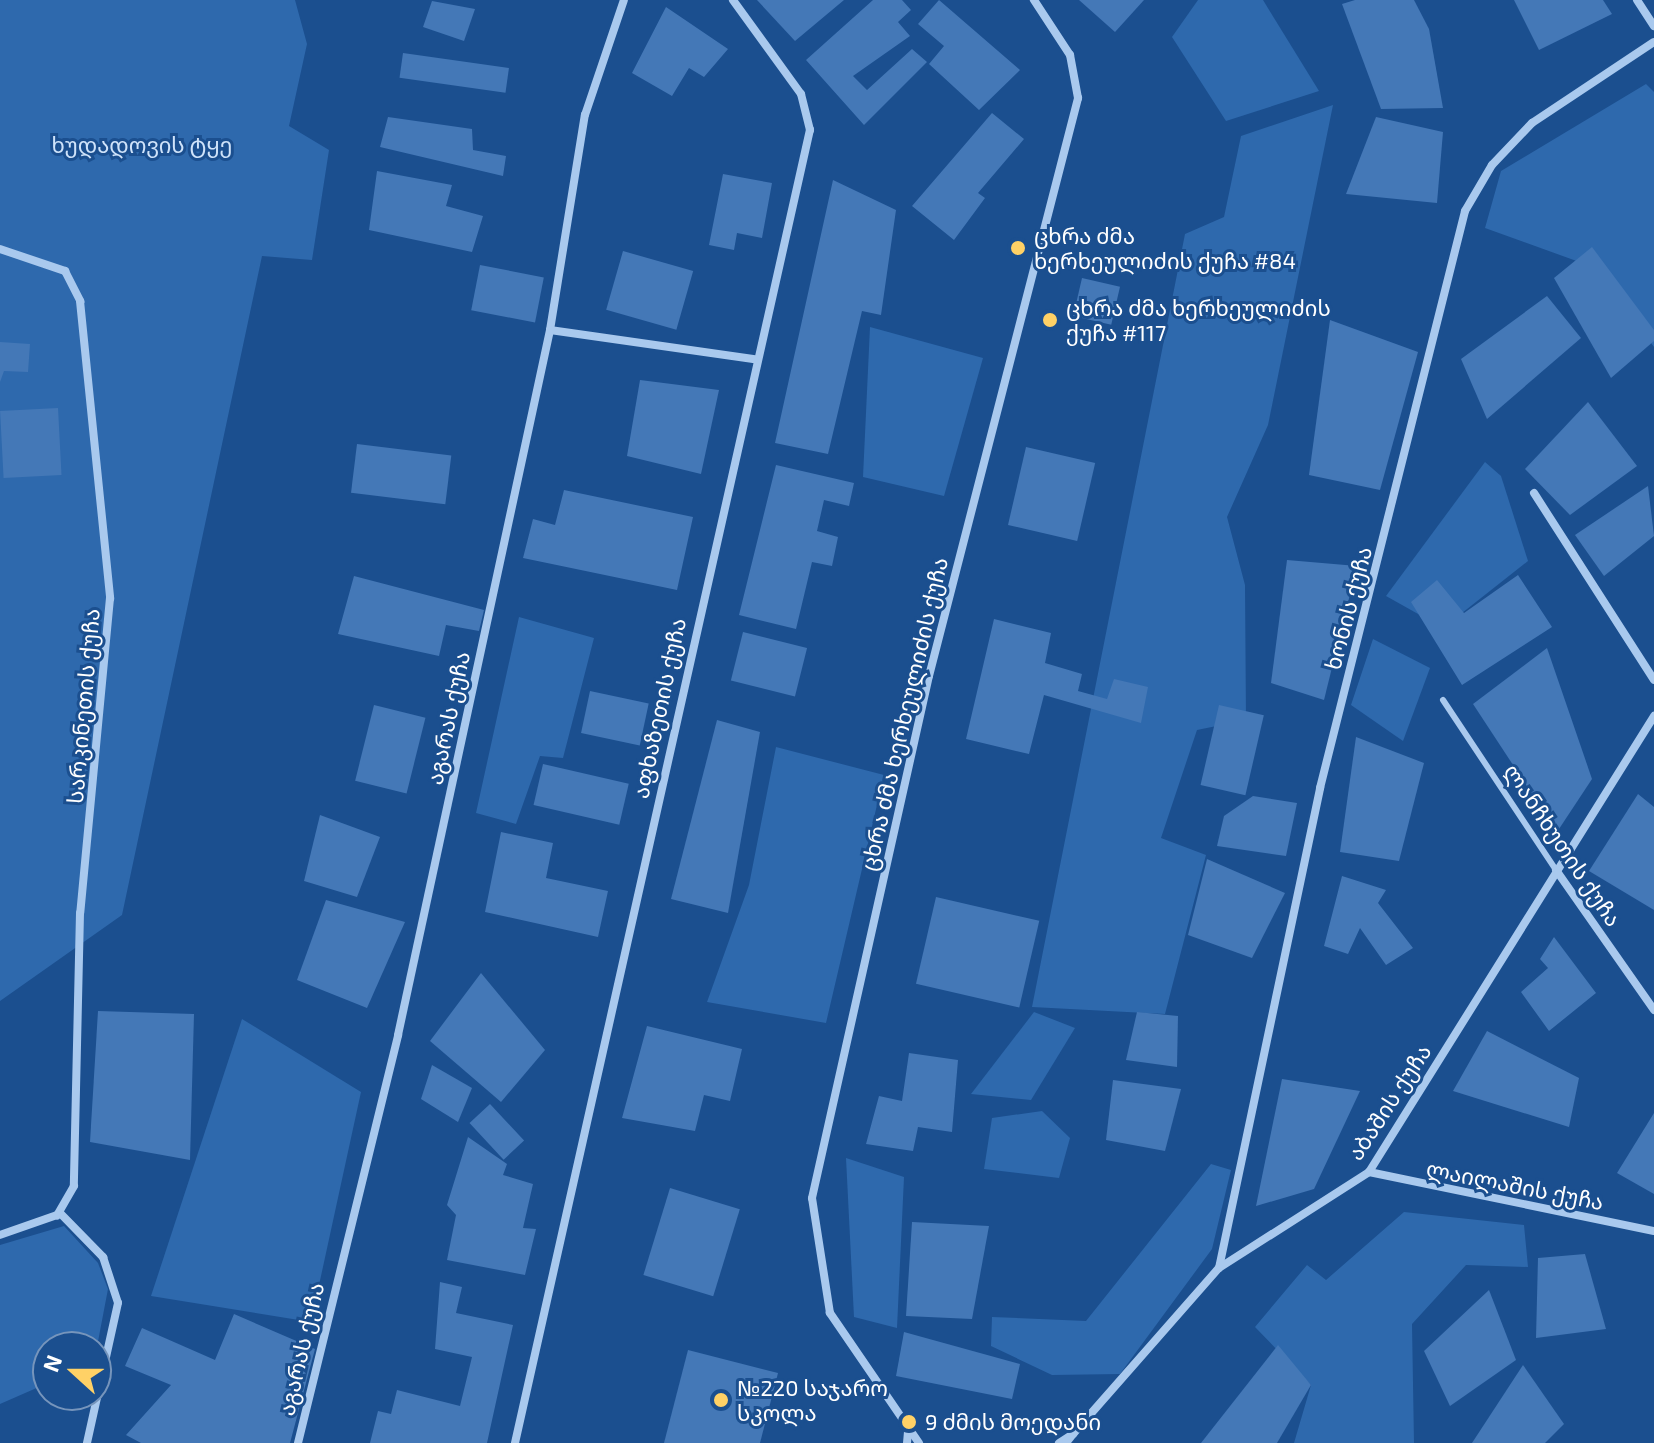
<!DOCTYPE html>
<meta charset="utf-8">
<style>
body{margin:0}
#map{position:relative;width:1654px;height:1443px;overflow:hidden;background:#1b4f8f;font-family:"Exo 2","Noto Sans Georgian",sans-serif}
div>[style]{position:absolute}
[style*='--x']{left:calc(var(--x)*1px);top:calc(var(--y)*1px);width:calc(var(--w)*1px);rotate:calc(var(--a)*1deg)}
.green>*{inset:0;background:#2e69ad}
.building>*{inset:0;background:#4478b7;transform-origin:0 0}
.lane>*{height:6px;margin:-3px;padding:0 3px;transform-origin:3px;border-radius:3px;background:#a9c9ee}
.street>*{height:8px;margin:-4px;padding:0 4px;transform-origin:4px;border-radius:4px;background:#a9c9ee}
.dots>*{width:22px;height:22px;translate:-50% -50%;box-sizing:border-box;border:4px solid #1b4f8f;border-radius:50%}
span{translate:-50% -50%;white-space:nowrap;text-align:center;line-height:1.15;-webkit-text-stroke:6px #1b4f8f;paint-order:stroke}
.park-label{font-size:22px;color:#cfe3fa}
.poi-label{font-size:22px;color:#fff}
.left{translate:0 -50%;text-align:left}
.street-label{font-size:22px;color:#fff}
.north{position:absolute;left:32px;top:1331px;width:80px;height:80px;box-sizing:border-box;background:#1b4f8f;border:2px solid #7695bc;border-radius:50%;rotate:291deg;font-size:22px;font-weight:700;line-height:32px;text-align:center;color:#fff}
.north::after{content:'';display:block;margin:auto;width:28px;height:36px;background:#ffd166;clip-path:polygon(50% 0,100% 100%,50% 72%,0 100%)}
</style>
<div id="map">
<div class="green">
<i style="clip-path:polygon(0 0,295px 0,307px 44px,289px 126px,329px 150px,312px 260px,262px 256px,122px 915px,0 1001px)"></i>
<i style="clip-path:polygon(1198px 0,1263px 0,1319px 91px,1226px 121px,1172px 37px)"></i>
<i style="clip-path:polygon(1646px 84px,1654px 92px,1654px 347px,1596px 268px,1485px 228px,1501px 171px)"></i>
<i style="clip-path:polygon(1333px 105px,1268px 425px,1227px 517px,1245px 585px,1246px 720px,1197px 730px,1161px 838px,1206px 855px,1165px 1014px,1032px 1007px,1185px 234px,1224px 217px,1241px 136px)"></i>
<i style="clip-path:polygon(870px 327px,983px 358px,944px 496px,863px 477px)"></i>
<i style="clip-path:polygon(1485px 462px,1501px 476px,1528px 561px,1443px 628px,1386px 596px)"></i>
<i style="clip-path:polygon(519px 617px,594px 638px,563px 758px,540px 756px,516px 824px,476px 813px)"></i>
<i style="clip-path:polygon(1373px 639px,1430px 668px,1403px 741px,1351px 705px)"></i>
<i style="clip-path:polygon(776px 747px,884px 775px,826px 1023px,707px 1002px,749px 885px)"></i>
<i style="clip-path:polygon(1034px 1012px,1075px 1028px,1031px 1100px,971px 1094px)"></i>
<i style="clip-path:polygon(242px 1019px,361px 1092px,311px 1322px,151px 1296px)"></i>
<i style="clip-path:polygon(1042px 1111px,1070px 1138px,1059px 1178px,984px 1169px,992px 1118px)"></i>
<i style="clip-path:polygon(846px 1158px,904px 1177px,897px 1328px,854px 1317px)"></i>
<i style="clip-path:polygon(1211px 1164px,1231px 1170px,1212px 1249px,1120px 1374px,1052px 1375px,991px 1346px,992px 1317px,1086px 1321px)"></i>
<i style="clip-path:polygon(1404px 1212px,1524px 1225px,1528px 1267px,1466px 1265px,1412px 1324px,1414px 1443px,1294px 1443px,1311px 1385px,1255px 1327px,1307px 1265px,1326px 1280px)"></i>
<i style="clip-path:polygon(64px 1226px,98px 1263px,108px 1289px,96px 1352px,48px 1347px,48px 1383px,0 1404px,0 1245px)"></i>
</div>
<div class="building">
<i style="clip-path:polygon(757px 0,844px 0,795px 41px)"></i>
<i style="clip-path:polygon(873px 0,902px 0,911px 10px,898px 22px,910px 36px,853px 76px,867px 90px,912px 49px,927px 62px,864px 125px,806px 60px)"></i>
<i style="clip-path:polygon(939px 0,1020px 70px,979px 110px,929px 64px,944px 46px,918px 24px)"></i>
<i style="clip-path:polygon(1079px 0,1144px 0,1115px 32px)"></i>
<i style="clip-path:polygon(1355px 0,1414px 0,1429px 29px,1443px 108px,1381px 109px,1342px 4px)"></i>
<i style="clip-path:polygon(1514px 0,1603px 0,1612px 14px,1539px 50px)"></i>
<i style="clip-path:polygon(432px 1px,475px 9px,464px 41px,423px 27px)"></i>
<i style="clip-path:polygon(666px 7px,728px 49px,704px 77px,689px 68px,672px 96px,632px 73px)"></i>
<i style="left:403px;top:53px;width:107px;height:25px;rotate:8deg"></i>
<i style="clip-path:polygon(992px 113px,1024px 139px,978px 193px,985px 198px,954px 240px,912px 206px)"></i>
<i style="clip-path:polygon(388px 117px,472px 129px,473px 150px,506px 156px,503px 176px,380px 147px)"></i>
<i style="clip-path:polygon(1376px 117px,1443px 132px,1437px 203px,1346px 194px)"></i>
<i style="clip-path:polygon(377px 171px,452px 185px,446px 206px,483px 216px,472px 252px,369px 230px)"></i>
<i style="clip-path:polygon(723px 174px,772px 183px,762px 238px,737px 233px,734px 250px,709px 245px)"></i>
<i style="clip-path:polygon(833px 180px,896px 210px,881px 315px,862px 311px,828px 454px,775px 443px)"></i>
<i style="clip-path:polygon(1592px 247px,1654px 330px,1654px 341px,1611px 378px,1554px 278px)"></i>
<i style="left:623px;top:251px;width:73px;height:61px;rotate:16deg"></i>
<i style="left:480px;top:265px;width:65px;height:46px;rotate:11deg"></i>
<i style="left:1082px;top:278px;width:39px;height:39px;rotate:13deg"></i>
<i style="clip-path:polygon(1547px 296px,1581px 338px,1487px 419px,1461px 359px)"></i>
<i style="clip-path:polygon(1330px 320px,1418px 352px,1380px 490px,1309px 475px)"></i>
<i style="clip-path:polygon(0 342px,30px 344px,28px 372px,4px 371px,0 382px)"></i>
<i style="clip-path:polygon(640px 380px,719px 390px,701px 474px,627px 456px)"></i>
<i style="clip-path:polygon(1588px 402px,1637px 466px,1570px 515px,1525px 469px)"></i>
<i style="left:58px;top:408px;width:67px;height:58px;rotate:87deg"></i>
<i style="left:357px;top:444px;width:95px;height:49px;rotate:7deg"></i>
<i style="left:1026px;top:447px;width:71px;height:80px;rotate:13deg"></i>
<i style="clip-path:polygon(776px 465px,854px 483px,849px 506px,824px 500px,817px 531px,838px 537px,832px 566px,812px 562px,796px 629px,739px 615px)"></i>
<i style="clip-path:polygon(1648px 486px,1654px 536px,1604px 576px,1575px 535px)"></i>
<i style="clip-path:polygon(564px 490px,693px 517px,677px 590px,523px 558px,533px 519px,555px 525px)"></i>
<i style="clip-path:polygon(1287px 560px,1357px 566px,1324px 700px,1271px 683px)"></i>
<i style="clip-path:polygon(1518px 575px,1552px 627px,1462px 685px,1411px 602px,1437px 580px,1464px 613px)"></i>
<i style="clip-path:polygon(354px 576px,484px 610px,479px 631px,446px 625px,439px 656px,338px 634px)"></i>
<i style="clip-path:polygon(994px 619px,1051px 633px,1045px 663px,1082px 674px,1078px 691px,1107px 699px,1114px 679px,1148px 687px,1141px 723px,1044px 695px,1029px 754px,966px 739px)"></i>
<i style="left:743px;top:632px;width:66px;height:50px;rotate:14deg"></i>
<i style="clip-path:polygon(1547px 648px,1592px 779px,1557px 832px,1473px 704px)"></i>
<i style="left:590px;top:691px;width:60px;height:43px;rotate:12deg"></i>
<i style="left:374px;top:705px;width:53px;height:78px;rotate:14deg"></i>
<i style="left:1219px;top:705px;width:46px;height:82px;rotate:13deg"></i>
<i style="clip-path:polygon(717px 720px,760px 732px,728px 913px,671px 899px)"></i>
<i style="clip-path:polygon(1356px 737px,1424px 763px,1399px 861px,1340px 852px)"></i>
<i style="left:543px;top:764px;width:88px;height:42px;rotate:13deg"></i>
<i style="clip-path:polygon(1638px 794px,1654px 807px,1654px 910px,1589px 871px)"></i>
<i style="clip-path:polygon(1253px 796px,1297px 803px,1286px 856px,1217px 846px,1224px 816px)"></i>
<i style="clip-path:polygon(320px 815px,380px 837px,357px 897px,304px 881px)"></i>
<i style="clip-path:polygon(501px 832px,553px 843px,546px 878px,608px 891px,598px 937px,485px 912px)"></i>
<i style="clip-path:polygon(1207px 859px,1285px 893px,1252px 958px,1188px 935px)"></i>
<i style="clip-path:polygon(1342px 876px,1386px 890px,1378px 903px,1413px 948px,1386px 965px,1360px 928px,1348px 954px,1324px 946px)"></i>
<i style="left:936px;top:897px;width:106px;height:89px;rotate:13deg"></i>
<i style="clip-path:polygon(326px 900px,405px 922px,367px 1008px,297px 980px)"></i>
<i style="clip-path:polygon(1554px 937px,1596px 993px,1549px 1031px,1521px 992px,1548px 968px,1540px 959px)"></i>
<i style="clip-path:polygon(481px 973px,545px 1050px,501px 1102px,430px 1041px)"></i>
<i style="clip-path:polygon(98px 1011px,194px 1014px,190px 1160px,90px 1142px)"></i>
<i style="clip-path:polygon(1137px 1012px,1178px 1016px,1177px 1067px,1126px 1060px)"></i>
<i style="clip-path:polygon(647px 1026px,742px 1049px,730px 1101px,704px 1095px,695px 1131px,622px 1118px)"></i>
<i style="clip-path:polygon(1487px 1031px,1579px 1078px,1569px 1127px,1453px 1091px)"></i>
<i style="clip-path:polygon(909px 1053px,958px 1060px,952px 1132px,918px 1127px,913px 1151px,866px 1144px,879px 1096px,902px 1101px)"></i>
<i style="clip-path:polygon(432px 1065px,472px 1088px,458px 1122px,421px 1099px)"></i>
<i style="clip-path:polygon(1282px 1079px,1360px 1091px,1314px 1189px,1256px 1206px)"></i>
<i style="clip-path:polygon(1113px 1080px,1181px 1089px,1165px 1151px,1106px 1140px)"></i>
<i style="left:490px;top:1104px;width:50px;height:28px;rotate:47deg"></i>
<i style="clip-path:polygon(1654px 1113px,1654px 1194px,1617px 1173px)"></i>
<i style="clip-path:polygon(468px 1137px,507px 1164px,503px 1175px,533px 1184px,523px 1228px,536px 1229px,525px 1275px,447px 1260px,456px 1215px,447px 1205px)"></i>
<i style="left:670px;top:1188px;width:73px;height:91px;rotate:17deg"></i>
<i style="clip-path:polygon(912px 1222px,989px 1226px,972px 1319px,906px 1316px)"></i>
<i style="clip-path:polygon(1585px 1254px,1606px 1329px,1536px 1338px,1538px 1258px)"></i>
<i style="clip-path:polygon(440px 1282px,462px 1287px,456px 1313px,513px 1325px,487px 1443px,370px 1443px,378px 1411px,391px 1414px,397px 1390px,460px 1406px,472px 1357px,435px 1349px)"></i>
<i style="clip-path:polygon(1489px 1290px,1516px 1360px,1450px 1406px,1424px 1351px)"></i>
<i style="clip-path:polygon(234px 1314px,315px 1349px,290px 1443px,141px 1443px,126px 1435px,171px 1385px,125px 1366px,142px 1328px,215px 1360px)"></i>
<i style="clip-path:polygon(904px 1332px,1020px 1364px,1012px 1399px,896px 1376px)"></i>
<i style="clip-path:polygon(1278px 1345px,1311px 1385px,1277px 1443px,1201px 1443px)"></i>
<i style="clip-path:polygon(688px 1350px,778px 1373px,760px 1443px,664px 1443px)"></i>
<i style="clip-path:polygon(1523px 1365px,1564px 1424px,1545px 1443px,1472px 1443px)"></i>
</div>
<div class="lane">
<i style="--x:1443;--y:700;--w:204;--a:56.4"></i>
</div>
<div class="street">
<i style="--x:1637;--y:0;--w:31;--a:57"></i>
<i style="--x:0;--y:249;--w:69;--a:18.7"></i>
<i style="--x:65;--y:271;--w:34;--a:63"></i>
<i style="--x:80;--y:301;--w:299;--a:84.2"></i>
<i style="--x:110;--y:598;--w:316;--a:95.4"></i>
<i style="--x:80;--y:913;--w:273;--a:91.3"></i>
<i style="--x:74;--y:1186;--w:34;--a:120"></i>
<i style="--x:57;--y:1215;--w:60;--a:160.7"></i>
<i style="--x:550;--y:330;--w:207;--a:8.1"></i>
<i style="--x:1534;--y:493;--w:222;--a:57.3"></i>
<i style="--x:1556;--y:870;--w:171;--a:55"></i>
<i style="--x:1369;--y:1172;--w:291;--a:11.7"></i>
<i style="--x:60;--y:1213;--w:62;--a:45.7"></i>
<i style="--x:103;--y:1257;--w:48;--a:71.9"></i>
<i style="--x:118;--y:1303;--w:143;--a:102.5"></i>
<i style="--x:1219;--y:1268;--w:491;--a:-78.1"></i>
<i style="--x:1320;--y:788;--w:595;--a:-75.89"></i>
<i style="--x:1465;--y:211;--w:53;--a:-59.6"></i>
<i style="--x:1492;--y:165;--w:58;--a:-46.4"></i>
<i style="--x:1532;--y:123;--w:146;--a:-33.6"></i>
<i style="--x:1073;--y:1434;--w:221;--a:-48.7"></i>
<i style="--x:1219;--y:1268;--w:178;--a:-32.6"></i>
<i style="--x:1369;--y:1172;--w:538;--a:-57.99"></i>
<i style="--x:298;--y:1443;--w:420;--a:-76.2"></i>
<i style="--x:398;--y:1035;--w:721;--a:-77.83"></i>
<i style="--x:550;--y:330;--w:218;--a:-80.8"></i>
<i style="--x:585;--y:115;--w:121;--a:-71.3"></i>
<i style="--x:515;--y:1443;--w:1346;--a:-77.34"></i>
<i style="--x:810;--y:130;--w:37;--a:-104"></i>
<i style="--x:801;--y:94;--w:116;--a:-125.9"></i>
<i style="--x:907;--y:1443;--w:12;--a:-85"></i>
<i style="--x:919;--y:1443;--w:158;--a:-124.4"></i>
<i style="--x:830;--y:1313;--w:116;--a:-98.9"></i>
<i style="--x:812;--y:1198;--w:535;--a:-77.37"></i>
<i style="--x:929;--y:676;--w:597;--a:-75.54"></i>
<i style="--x:1078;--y:98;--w:44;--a:-100.5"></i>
<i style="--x:1070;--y:55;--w:66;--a:-123.2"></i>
<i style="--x:1059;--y:1443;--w:17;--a:-33"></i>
<i style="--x:1073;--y:1434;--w:11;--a:128"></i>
</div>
<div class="dots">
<i style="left:1018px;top:248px;background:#ffd166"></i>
<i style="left:1050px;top:320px;background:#ffd166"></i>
<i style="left:721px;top:1400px;background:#ffd166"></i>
<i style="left:909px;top:1422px;background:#ffd166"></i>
</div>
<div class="park-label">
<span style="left:142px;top:145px">ხუდადოვის ტყე</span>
</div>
<div class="poi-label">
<span class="left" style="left:1034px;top:248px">ცხრა ძმა<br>ხერხეულიძის ქუჩა #84</span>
<span class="left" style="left:1066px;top:320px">ცხრა ძმა ხერხეულიძის<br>ქუჩა #117</span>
<span class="left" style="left:737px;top:1400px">№220 საჯარო<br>სკოლა</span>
<span class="left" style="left:925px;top:1422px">9 ძმის მოედანი</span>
</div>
<div class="street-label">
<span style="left:1348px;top:608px;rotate:-75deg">ხონის ქუჩა</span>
<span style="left:83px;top:706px;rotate:-85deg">სარკინეთის ქუჩა</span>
<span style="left:659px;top:708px;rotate:-78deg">აფხაზეთის ქუჩა</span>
<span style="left:904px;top:714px;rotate:-77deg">ცხრა ძმა ხერხეულიძის ქუჩა</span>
<span style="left:448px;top:718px;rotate:-78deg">აგარას ქუჩა</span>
<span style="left:1563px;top:845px;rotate:56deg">ლანჩხუთის ქუჩა</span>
<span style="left:1389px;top:1102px;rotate:-57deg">აბაშის ქუჩა</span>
<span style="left:1515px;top:1185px;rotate:11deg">ლაილაშის ქუჩა</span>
<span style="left:301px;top:1349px;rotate:-77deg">აგარას ქუჩა</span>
</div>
<div class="north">N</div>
</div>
